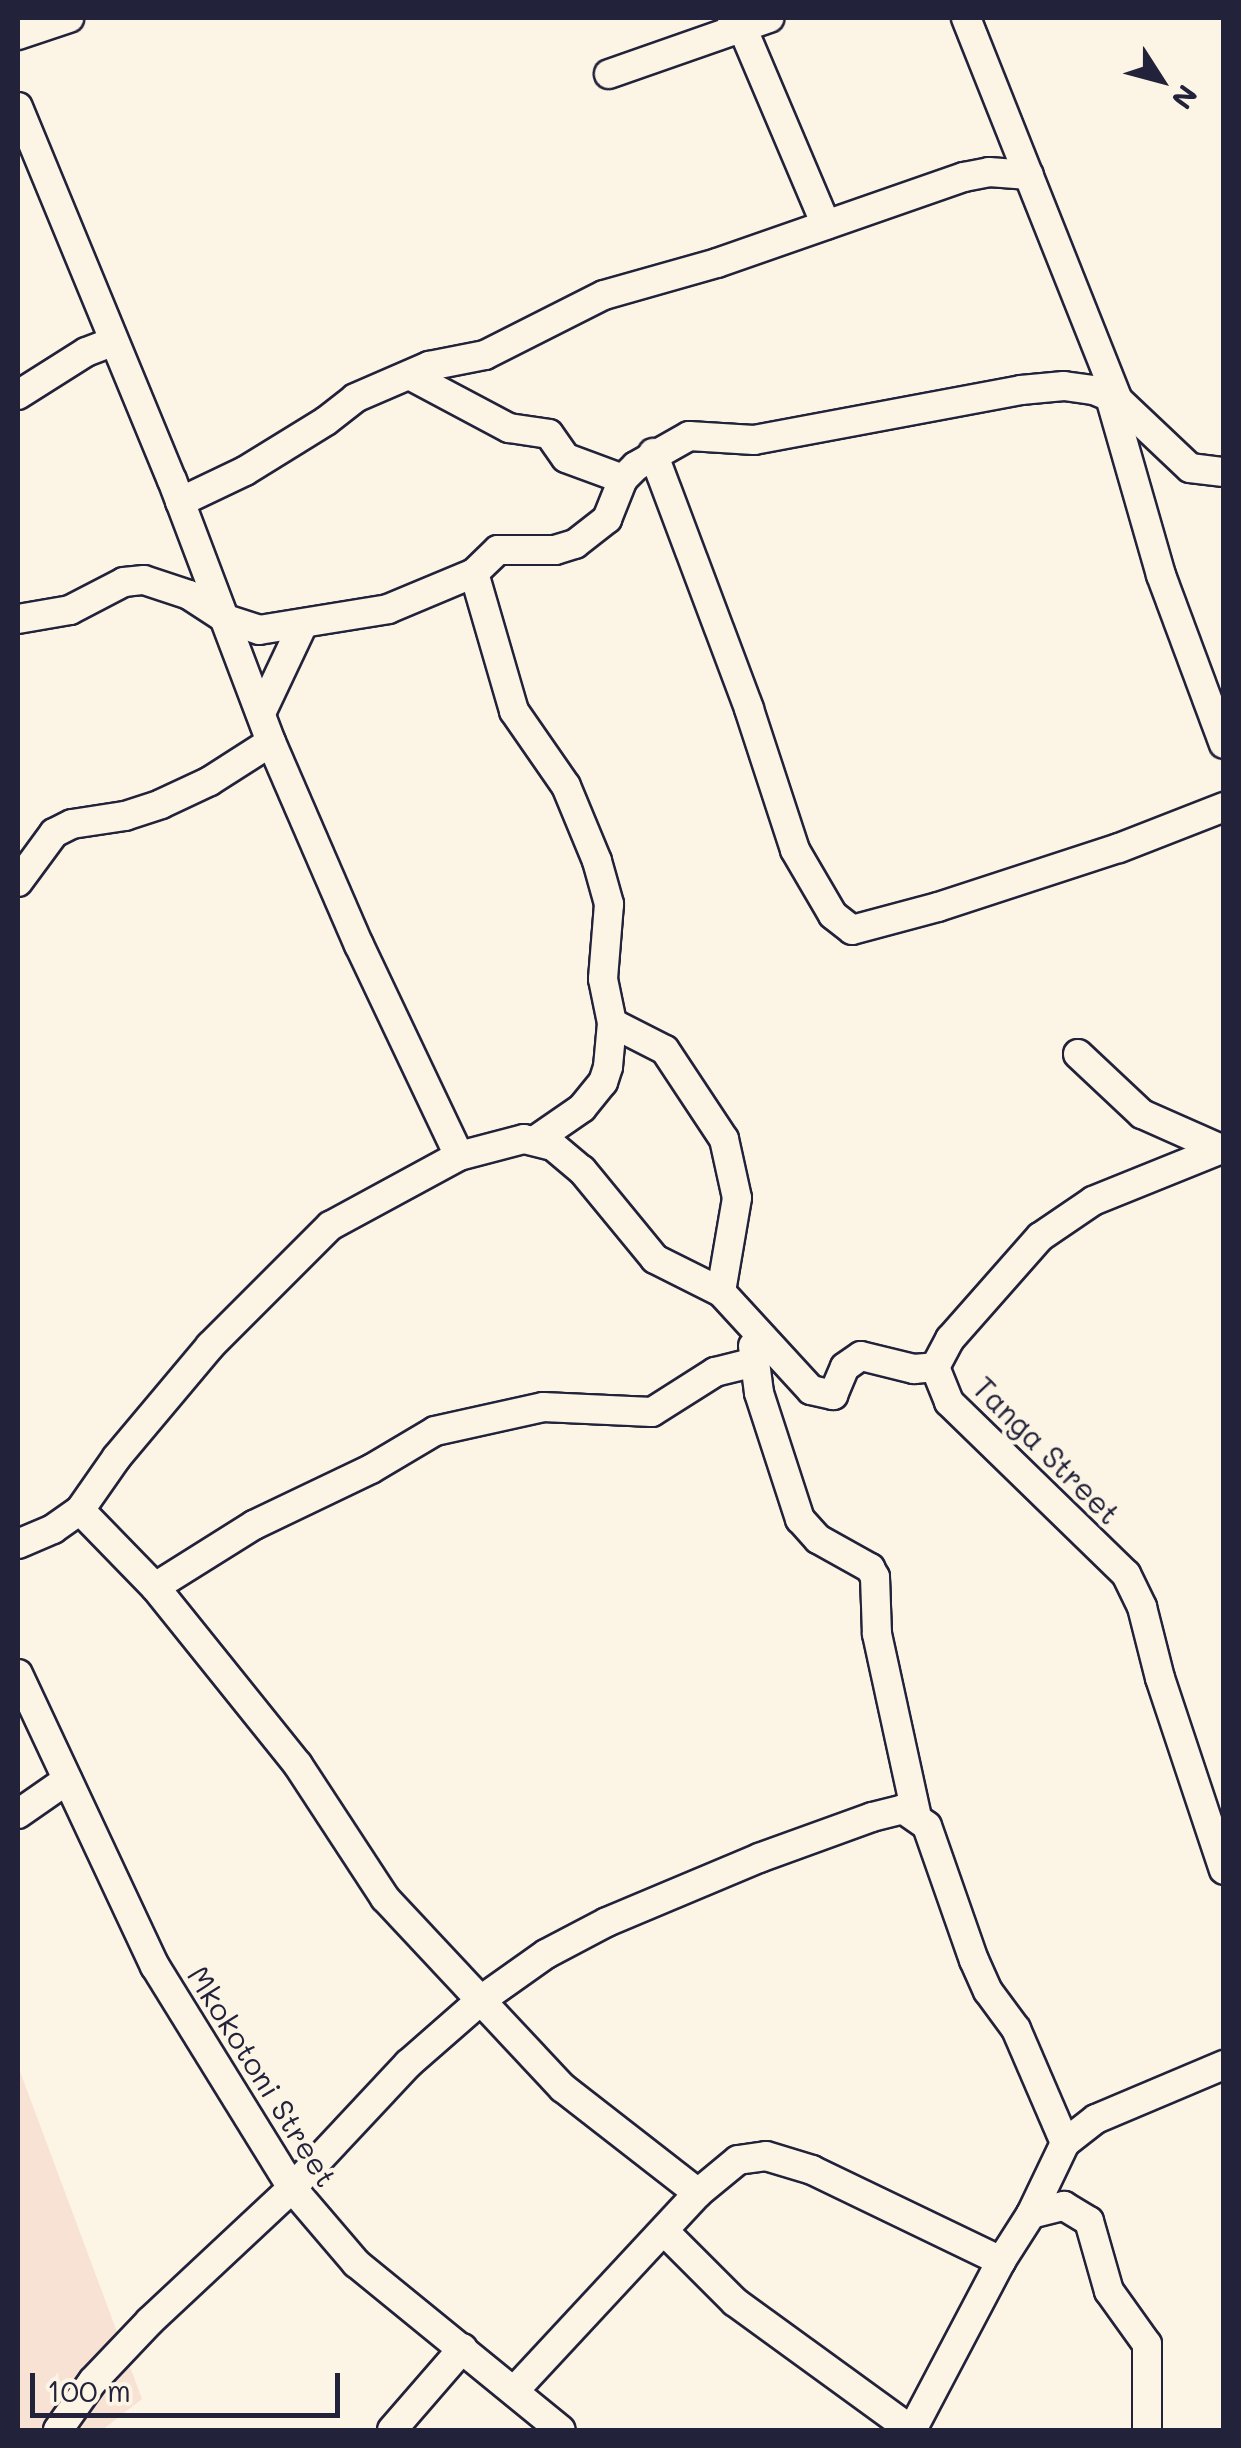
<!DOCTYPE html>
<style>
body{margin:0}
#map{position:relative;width:1241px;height:2448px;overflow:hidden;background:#fcf5e5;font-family:Mali,sans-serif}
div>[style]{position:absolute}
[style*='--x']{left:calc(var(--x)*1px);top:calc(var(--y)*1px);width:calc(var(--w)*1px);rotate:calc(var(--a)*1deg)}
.built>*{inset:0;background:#f8e2d4}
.roads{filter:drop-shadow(2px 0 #22223b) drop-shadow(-2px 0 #22223b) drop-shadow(0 2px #22223b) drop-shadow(0 -2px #22223b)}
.minor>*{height:28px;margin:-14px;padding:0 14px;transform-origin:14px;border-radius:14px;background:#fcf5e5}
span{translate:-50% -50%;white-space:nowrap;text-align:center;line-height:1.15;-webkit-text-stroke:9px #fcf5e5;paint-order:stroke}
.street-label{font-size:30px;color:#22223b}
.frame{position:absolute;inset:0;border:20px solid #22223b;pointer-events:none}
.north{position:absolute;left:1111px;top:30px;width:100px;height:100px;-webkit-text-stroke:8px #fcf5e5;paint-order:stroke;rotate:126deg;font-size:28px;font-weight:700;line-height:40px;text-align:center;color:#22223b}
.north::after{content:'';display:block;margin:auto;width:35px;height:45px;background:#22223b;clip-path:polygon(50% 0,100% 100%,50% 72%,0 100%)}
.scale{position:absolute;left:30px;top:2373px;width:310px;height:45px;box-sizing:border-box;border:5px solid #22223b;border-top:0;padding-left:12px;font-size:30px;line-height:35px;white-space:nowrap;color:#22223b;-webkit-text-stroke:8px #fcf5e5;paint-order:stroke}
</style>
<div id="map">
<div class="built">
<i style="clip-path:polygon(18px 2066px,142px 2399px,102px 2430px,18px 2430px)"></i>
</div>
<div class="roads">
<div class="minor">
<i style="--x:732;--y:18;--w:13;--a:42"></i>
<i style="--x:742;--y:27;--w:215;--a:67"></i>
<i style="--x:966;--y:18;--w:411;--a:68.3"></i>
<i style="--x:18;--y:35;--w:54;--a:-18.4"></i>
<i style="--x:609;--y:74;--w:170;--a:-19.3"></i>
<i style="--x:18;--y:107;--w:404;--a:67.6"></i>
<i style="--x:172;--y:480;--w:280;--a:69.3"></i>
<i style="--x:271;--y:742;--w:221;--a:66.6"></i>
<i style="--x:359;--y:945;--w:233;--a:64.6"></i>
<i style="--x:411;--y:376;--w:111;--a:28"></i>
<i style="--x:509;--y:428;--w:40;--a:8.5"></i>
<i style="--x:549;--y:434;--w:29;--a:55"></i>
<i style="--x:566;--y:458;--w:61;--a:20.2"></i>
<i style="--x:18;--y:395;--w:80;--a:-32.3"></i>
<i style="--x:86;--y:352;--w:28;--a:-21"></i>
<i style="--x:1110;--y:397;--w:185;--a:74"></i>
<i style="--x:1161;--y:575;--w:180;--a:69.6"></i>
<i style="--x:653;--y:453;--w:273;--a:69.4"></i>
<i style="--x:749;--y:709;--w:148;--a:71.9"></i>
<i style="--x:795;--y:850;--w:75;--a:59.7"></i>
<i style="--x:833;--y:915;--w:24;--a:38"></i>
<i style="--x:852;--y:930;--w:89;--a:-15"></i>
<i style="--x:938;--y:907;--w:190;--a:-18.1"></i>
<i style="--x:1119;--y:848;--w:113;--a:-21.3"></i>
<i style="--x:180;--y:502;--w:72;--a:-25.5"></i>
<i style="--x:245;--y:471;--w:95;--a:-31.7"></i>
<i style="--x:326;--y:421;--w:37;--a:-38"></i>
<i style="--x:355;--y:398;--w:81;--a:-23.4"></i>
<i style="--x:429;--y:366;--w:57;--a:-11.1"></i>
<i style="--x:485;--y:355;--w:133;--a:-26.8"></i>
<i style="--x:604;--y:295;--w:117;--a:-15.8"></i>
<i style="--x:717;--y:263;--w:262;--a:-19.2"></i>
<i style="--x:964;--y:177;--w:25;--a:-11"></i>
<i style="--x:989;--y:172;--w:40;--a:4.3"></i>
<i style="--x:474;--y:573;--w:144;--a:73.8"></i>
<i style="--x:514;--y:711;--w:91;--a:55.3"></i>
<i style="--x:566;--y:786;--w:81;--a:67.5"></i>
<i style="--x:597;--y:861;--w:45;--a:74.4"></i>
<i style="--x:609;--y:904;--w:75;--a:94.6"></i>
<i style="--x:603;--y:979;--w:45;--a:78.4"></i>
<i style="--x:612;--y:1023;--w:44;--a:95.2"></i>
<i style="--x:608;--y:1067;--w:16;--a:108"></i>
<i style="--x:603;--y:1082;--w:33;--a:129"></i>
<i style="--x:582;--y:1108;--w:55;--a:145.4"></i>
<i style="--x:18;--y:619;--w:53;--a:-9.8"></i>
<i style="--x:70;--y:610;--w:61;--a:-27.4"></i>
<i style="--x:124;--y:582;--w:20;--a:-6"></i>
<i style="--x:144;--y:580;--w:47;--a:18.4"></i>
<i style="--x:189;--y:595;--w:44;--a:33"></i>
<i style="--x:226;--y:619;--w:35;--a:18"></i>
<i style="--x:259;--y:630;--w:131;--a:-9.2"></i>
<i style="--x:388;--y:609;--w:93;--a:-22.7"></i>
<i style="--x:474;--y:573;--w:33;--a:-44"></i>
<i style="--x:498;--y:550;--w:57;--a:0"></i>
<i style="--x:555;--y:550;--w:21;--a:-17"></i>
<i style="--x:575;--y:544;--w:41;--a:-38"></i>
<i style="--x:607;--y:519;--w:43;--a:-68.2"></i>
<i style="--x:623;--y:479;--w:18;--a:-45"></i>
<i style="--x:636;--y:466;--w:61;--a:-29.5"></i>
<i style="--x:689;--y:436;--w:65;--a:3.5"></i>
<i style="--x:754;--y:440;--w:272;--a:-10.6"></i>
<i style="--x:1021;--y:390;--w:43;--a:-5.3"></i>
<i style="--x:1064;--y:386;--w:30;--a:8"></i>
<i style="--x:1094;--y:390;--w:26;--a:23"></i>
<i style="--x:1118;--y:400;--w:99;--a:43.4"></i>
<i style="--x:1190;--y:468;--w:34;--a:7"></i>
<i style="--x:261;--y:713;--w:98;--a:-64.7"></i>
<i style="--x:18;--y:882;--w:61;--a:-53.7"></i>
<i style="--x:54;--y:833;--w:20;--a:-27"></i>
<i style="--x:72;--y:824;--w:54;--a:-8.6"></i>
<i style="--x:125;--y:816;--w:38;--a:-18"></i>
<i style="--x:161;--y:804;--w:54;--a:-25.1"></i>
<i style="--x:210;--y:781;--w:72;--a:-32.6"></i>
<i style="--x:612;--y:1023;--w:59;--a:27"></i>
<i style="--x:665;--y:1050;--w:107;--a:56.5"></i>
<i style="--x:724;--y:1139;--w:60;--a:77.6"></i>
<i style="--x:737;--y:1198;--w:95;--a:99.7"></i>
<i style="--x:1078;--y:1054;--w:88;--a:43.2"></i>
<i style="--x:1142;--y:1114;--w:86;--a:23.9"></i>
<i style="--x:1224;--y:1148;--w:141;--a:158"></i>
<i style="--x:1093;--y:1201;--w:64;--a:145.8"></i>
<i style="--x:1040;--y:1237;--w:136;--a:131.4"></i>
<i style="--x:950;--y:1339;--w:32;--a:118"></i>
<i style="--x:935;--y:1367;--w:38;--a:68"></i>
<i style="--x:949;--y:1402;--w:247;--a:44.2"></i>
<i style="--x:1126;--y:1574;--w:37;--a:64"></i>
<i style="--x:1142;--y:1607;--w:73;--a:75.8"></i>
<i style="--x:1160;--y:1678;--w:202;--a:71.6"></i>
<i style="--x:753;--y:1346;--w:47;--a:82.7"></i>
<i style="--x:759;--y:1393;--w:133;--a:72"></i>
<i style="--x:800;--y:1519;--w:27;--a:48"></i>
<i style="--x:818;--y:1539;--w:60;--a:29.1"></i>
<i style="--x:870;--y:1568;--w:10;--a:61"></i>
<i style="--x:875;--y:1577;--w:57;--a:88"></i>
<i style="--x:877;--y:1634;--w:183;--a:77.7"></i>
<i style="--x:80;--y:1510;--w:107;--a:45.8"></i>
<i style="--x:155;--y:1587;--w:228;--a:51.2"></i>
<i style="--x:298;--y:1765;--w:159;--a:56.8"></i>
<i style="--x:385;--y:1898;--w:260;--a:46.9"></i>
<i style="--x:563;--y:2088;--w:171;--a:37.9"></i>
<i style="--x:18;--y:1544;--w:38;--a:-23"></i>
<i style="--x:53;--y:1529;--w:33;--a:-35"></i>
<i style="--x:80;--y:1510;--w:65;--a:-55.1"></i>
<i style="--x:117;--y:1457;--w:145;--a:-50"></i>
<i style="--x:210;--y:1346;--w:170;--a:-45"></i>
<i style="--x:330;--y:1226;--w:147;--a:-28.5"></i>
<i style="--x:459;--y:1156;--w:67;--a:-14.7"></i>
<i style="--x:524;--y:1139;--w:30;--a:14"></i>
<i style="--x:553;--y:1146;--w:38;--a:40"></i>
<i style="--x:582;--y:1170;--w:115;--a:50.6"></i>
<i style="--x:655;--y:1259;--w:74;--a:26.6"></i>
<i style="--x:721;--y:1292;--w:133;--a:47.4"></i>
<i style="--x:811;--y:1390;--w:23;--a:13"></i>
<i style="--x:833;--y:1395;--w:30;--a:-67"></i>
<i style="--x:845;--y:1367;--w:19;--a:-35"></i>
<i style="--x:861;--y:1356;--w:55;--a:13.8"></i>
<i style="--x:914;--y:1369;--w:21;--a:-5"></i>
<i style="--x:155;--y:1587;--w:117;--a:-32.1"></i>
<i style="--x:254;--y:1525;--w:130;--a:-25.6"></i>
<i style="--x:371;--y:1469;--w:74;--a:-30.7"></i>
<i style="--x:435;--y:1431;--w:111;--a:-12.5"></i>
<i style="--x:543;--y:1407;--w:109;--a:2.6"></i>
<i style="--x:652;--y:1412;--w:75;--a:-32.4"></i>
<i style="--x:715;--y:1372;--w:41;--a:-14"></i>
<i style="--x:18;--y:1674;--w:323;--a:64.9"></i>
<i style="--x:155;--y:1966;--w:261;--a:58.3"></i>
<i style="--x:292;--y:2188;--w:99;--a:49.5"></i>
<i style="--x:356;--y:2263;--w:264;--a:39.2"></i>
<i style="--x:18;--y:1814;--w:60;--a:-34.8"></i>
<i style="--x:1031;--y:2214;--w:34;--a:-14"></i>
<i style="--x:1064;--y:2206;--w:29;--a:31"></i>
<i style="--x:1089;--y:2221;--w:73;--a:74.1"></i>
<i style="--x:1109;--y:2291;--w:65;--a:54.4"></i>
<i style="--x:1147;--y:2344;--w:86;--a:90"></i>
<i style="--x:664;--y:2231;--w:100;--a:45"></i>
<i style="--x:735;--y:2302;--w:218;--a:36"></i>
<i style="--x:514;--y:2391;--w:270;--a:-47.1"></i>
<i style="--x:698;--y:2193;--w:52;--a:-39.5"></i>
<i style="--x:738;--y:2160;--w:28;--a:-8"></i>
<i style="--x:766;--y:2156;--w:48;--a:16.9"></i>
<i style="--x:812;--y:2170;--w:210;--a:25.7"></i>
<i style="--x:58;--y:2430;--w:60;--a:-54.5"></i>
<i style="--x:93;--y:2381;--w:83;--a:-46.5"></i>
<i style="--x:150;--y:2321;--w:195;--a:-43.1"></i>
<i style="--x:292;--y:2188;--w:170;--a:-46.9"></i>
<i style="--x:408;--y:2064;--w:97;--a:-41.2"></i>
<i style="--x:481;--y:2000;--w:80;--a:-35.3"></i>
<i style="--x:546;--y:1954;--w:69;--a:-27.7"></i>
<i style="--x:607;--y:1922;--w:165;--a:-22.8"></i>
<i style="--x:759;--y:1858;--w:120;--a:-19.9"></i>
<i style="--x:872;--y:1817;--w:32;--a:-14"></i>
<i style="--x:903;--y:1809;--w:29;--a:35"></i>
<i style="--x:927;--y:1826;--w:142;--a:70.7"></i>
<i style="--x:974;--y:1960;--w:34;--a:66"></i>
<i style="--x:988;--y:1991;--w:47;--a:53.6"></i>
<i style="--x:1016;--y:2029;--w:124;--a:66.7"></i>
<i style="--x:392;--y:2430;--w:108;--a:-49.1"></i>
<i style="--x:912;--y:2430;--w:191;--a:-62.2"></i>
<i style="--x:1001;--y:2261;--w:56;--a:-57.4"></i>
<i style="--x:1031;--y:2214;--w:79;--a:-64.4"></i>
<i style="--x:1065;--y:2143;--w:39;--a:-38"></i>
<i style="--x:1096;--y:2119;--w:139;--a:-22.9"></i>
</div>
</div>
<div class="street-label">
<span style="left:1047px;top:1450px;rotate:45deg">Tanga Street</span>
<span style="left:263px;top:2076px;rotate:58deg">Mkokotoni Street</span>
</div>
<div class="frame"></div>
<div class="north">N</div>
<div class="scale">100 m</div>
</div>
